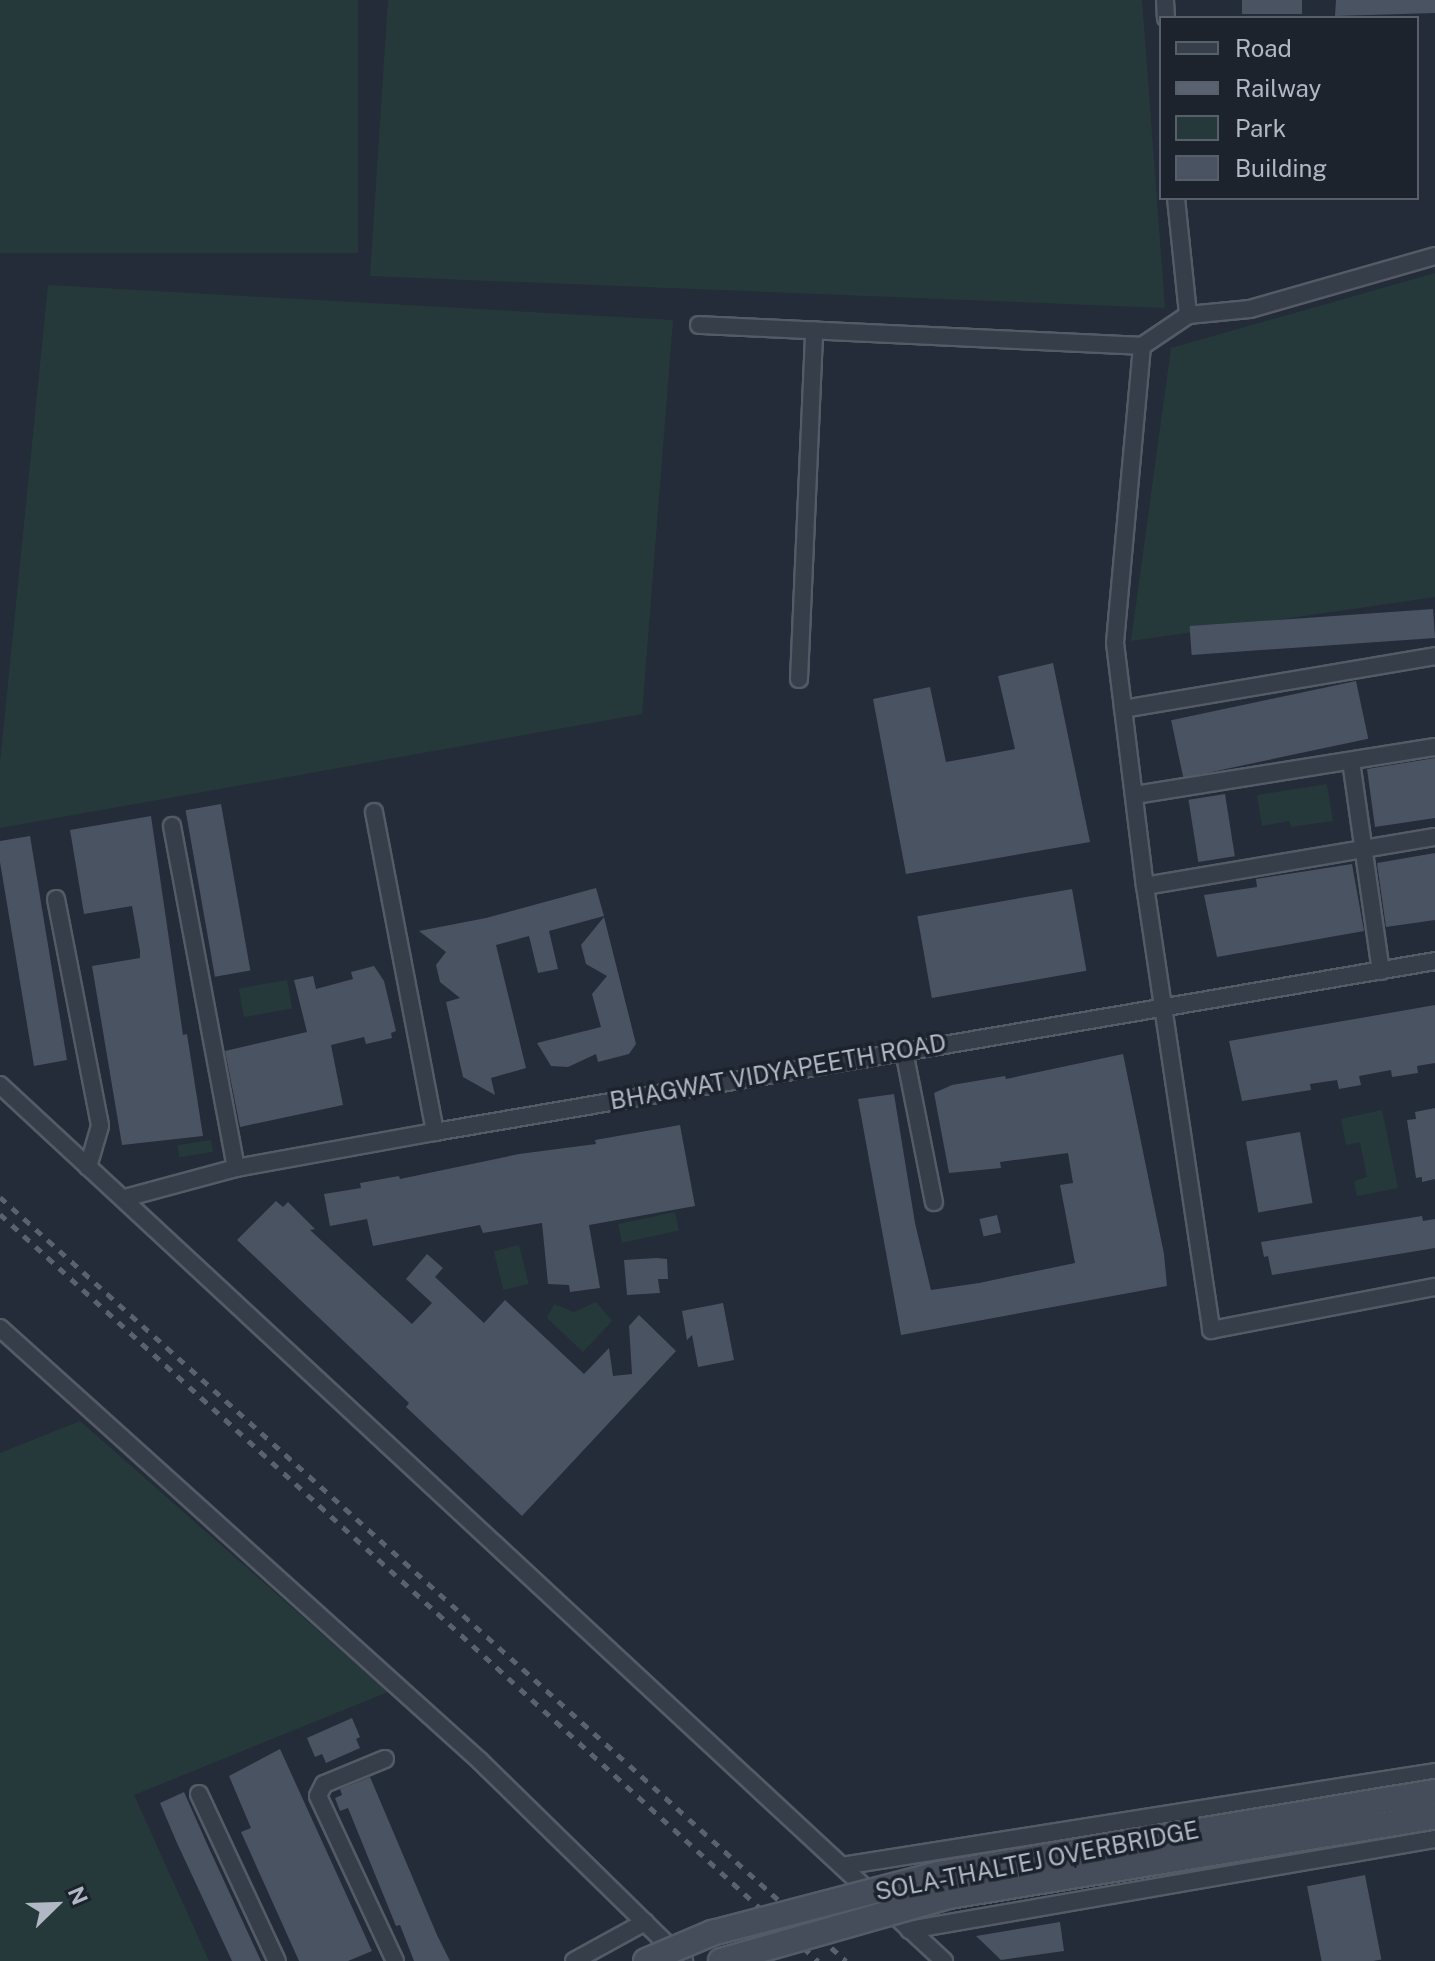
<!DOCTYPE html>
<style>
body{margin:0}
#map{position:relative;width:1435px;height:1961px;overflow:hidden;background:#232c38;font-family:"Public Sans",sans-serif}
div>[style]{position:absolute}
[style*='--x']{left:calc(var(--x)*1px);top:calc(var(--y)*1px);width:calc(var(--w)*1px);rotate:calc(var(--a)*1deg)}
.green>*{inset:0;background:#26393a;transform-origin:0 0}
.building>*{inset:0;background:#495362;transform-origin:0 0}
.roads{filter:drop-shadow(2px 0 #545b67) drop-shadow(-2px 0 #545b67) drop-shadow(0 2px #545b67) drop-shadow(0 -2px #545b67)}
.street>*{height:16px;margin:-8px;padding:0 8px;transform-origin:8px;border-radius:8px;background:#363e49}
.rail>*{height:5px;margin-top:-2.5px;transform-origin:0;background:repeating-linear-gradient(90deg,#596270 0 8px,transparent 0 16px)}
.bridges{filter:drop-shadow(2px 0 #545b67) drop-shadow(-2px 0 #545b67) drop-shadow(0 2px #545b67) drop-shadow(0 -2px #545b67)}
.secondary-bridge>*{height:24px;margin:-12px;padding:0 12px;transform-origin:12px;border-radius:12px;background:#454d5b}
span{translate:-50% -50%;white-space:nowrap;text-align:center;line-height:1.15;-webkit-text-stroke:7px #1c232d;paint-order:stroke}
.street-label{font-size:24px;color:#b1b8c5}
.legend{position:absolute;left:1159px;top:16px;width:260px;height:184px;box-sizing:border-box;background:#1c232d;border:2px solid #585f6a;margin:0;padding:10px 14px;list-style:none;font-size:24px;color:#b1b8c5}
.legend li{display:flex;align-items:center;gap:16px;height:40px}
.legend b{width:40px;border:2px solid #585f6a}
.north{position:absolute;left:16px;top:1865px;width:80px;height:80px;-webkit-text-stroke:6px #1c232d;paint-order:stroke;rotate:67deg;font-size:22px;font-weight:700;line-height:32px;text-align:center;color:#b1b8c5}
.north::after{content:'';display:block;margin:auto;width:28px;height:36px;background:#b1b8c5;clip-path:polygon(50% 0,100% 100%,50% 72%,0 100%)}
</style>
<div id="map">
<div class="green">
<i style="left:0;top:0;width:358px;height:253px"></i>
<i style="clip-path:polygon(388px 0,1142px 0,1165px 308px,370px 276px)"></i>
<i style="clip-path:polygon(1435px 273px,1435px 597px,1131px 641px,1171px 348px)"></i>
<i style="clip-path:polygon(48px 285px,673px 320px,642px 714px,0 828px,0 763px)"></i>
<i style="clip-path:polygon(1327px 784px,1333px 821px,1291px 827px,1289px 821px,1262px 826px,1257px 795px)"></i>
<i style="left:287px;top:980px;width:29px;height:49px;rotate:80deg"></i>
<i style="clip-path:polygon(1382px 1110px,1398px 1188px,1357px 1196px,1354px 1181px,1367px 1177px,1360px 1142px,1346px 1145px,1341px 1119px)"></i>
<i style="left:211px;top:1140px;width:12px;height:34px;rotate:81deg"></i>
<i style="left:675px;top:1212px;width:19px;height:58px;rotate:78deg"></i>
<i style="left:519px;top:1245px;width:40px;height:26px;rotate:76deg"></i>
<i style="clip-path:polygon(596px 1302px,612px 1321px,583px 1352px,547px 1318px,554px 1304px,574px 1312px)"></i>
<i style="clip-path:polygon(80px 1421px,388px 1692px,134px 1795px,209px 1961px,0 1961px,0 1453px)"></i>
</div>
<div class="building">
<i style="left:1242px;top:0;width:60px;height:14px"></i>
<i style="clip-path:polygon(1336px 0,1435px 0,1435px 13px,1335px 16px)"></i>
<i style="left:1433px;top:609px;width:29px;height:244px;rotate:86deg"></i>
<i style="clip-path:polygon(1053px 663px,1090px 842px,906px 874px,873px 699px,930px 687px,946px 762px,974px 757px,1015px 749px,998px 676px)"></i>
<i style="left:1356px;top:681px;width:59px;height:189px;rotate:78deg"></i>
<i style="clip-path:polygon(1435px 758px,1435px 818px,1375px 827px,1367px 769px)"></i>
<i style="left:1225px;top:794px;width:63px;height:37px;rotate:81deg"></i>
<i style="left:221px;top:804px;width:169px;height:36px;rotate:80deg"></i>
<i style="clip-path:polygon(151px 816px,183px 1035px,187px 1034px,203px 1136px,122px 1145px,92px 966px,140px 958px,140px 951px,132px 906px,84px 914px,70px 830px)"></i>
<i style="clip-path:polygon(30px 836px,67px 1060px,34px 1066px,0 862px,0 841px)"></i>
<i style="clip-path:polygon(1435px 853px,1435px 920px,1386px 927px,1377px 863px)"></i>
<i style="clip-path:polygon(1352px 864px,1364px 931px,1217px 957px,1204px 895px,1257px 887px,1256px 879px)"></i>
<i style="clip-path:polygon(596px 888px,604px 916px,549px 931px,558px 969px,538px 973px,529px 936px,496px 945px,526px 1068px,491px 1078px,495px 1095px,463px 1077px,446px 1002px,460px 998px,440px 982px,436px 965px,446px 952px,419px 931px,486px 918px)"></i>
<i style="left:1072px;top:889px;width:83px;height:157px;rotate:80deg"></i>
<i style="clip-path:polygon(604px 917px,636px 1044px,629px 1054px,598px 1062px,596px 1054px,568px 1067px,551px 1066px,537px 1043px,601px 1027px,592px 994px,607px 976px,586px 964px,581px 945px)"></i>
<i style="clip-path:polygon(374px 966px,384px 981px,396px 1031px,391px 1033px,392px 1038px,366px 1044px,364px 1037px,331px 1045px,343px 1105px,240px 1127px,225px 1051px,307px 1032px,294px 980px,313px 976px,316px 989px,353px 979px,351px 972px)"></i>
<i style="clip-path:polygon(1435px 1005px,1435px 1063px,1417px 1066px,1418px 1073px,1392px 1077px,1391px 1070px,1359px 1076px,1361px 1085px,1339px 1089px,1337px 1080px,1310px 1084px,1311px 1090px,1242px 1101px,1229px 1041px)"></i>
<i style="clip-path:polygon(1123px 1054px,1164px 1254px,1167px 1286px,901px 1335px,858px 1099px,894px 1094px,915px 1223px,931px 1290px,979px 1283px,1075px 1263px,1060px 1185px,1073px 1183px,1068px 1153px,1000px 1162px,1001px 1168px,949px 1173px,934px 1093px,952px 1085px,1005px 1076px,1006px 1079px)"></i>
<i style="clip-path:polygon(1435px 1108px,1435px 1179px,1422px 1182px,1422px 1177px,1416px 1178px,1407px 1120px,1416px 1119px,1415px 1112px)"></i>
<i style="clip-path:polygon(680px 1125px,695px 1206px,589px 1225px,600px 1288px,570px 1292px,569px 1285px,548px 1284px,542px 1223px,483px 1233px,480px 1225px,373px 1246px,367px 1219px,330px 1226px,324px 1194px,361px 1188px,360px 1183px,399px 1176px,400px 1179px,519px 1154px,596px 1144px,595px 1140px)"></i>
<i style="left:1300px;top:1132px;width:72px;height:55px;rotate:80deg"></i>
<i style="clip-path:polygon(276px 1201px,283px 1207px,288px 1202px,315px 1229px,310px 1230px,412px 1324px,432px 1303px,406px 1279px,427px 1254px,443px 1268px,435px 1277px,484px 1323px,505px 1300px,584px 1374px,609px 1348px,613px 1376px,632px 1374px,629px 1326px,639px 1315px,676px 1351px,522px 1516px,406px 1407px,409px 1403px,237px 1240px)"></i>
<i style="left:997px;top:1215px;width:18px;height:18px;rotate:77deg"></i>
<i style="clip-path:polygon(1422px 1216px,1423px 1221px,1435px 1219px,1435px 1248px,1272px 1275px,1268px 1256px,1264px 1257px,1261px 1242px)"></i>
<i style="clip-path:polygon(657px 1258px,667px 1259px,668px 1279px,658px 1279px,660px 1293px,627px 1295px,624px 1260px)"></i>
<i style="clip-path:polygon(723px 1303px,734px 1360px,698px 1367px,692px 1335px,687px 1340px,682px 1311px)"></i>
<i style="clip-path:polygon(352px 1718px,360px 1737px,356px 1739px,360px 1748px,326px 1763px,322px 1754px,315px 1757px,307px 1738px)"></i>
<i style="clip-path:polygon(280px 1749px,372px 1951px,348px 1961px,299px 1961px,241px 1832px,251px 1828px,229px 1776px)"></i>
<i style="clip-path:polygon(370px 1777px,437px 1935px,450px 1961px,414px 1961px,400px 1925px,396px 1926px,348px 1808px,340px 1811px,335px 1798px,342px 1795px,340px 1789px)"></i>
<i style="clip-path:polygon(184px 1792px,208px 1846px,261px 1961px,232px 1961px,177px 1843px,160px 1803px)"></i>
<i style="left:1365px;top:1875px;width:86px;height:59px;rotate:79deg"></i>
<i style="clip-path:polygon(1060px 1922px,1064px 1951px,1001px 1960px,976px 1936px)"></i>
</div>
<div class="roads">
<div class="street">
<i style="--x:1165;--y:0;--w:18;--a:87"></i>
<i style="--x:1176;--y:198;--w:118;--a:84.1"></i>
<i style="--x:1188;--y:315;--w:55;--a:146"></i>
<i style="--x:1142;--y:346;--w:298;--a:95.2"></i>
<i style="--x:1115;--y:643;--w:245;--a:83"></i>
<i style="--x:1145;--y:886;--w:449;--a:81.5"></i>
<i style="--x:1211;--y:1330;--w:228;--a:-10.9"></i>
<i style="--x:1188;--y:315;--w:62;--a:-5.5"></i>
<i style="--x:1250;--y:309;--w:192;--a:-16"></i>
<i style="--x:699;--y:325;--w:443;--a:2.7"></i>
<i style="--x:799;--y:679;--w:349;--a:-87.5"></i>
<i style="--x:1123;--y:709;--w:316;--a:-9.6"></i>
<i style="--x:1351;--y:761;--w:212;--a:81.9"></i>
<i style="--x:1135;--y:795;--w:304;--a:-9.1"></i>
<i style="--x:374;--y:812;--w:326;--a:79.2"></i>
<i style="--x:172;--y:826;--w:348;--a:79.4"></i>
<i style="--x:1145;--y:886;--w:294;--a:-9.6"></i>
<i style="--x:56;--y:899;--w:231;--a:79"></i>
<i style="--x:100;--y:1126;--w:43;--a:106.3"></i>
<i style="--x:904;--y:1051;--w:154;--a:78.8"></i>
<i style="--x:0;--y:1085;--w:1288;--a:42.86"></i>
<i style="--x:125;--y:1198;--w:115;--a:-15.1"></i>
<i style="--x:236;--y:1168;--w:202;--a:-10.3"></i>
<i style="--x:435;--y:1132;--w:1015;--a:-9.7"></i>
<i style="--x:0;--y:1328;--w:646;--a:42.05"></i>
<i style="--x:480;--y:1761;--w:286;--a:44.4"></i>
<i style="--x:385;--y:1759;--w:66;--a:157.7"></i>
<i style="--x:324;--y:1784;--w:13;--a:117"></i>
<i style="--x:318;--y:1796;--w:182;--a:65"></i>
<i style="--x:199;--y:1794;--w:184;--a:65"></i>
<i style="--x:842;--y:1866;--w:600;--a:-9.01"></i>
<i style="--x:909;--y:1930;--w:534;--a:-9.82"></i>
<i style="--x:574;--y:1961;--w:81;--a:-28.8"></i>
</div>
</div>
<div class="rail">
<i style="--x:0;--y:1197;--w:1140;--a:42.08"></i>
<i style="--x:0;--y:1214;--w:1108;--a:42.4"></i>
</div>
<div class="bridges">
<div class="secondary-bridge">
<i style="--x:646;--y:1961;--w:72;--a:-23"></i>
<i style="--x:712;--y:1933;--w:235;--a:-14.6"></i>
<i style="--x:939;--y:1874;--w:503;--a:-9.39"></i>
<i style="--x:721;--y:1961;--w:237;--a:-15.9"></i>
<i style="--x:949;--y:1896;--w:493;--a:-9.3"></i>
</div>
</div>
<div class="street-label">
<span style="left:778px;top:1072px;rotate:-10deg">BHAGWAT VIDYAPEETH ROAD</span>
<span style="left:1037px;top:1861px;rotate:-11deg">SOLA-THALTEJ OVERBRIDGE</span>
</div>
<ul class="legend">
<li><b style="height:10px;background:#363e49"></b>Road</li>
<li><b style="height:10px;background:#596270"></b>Railway</li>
<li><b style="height:22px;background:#26393a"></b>Park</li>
<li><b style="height:22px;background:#495362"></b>Building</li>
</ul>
<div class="north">N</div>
</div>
